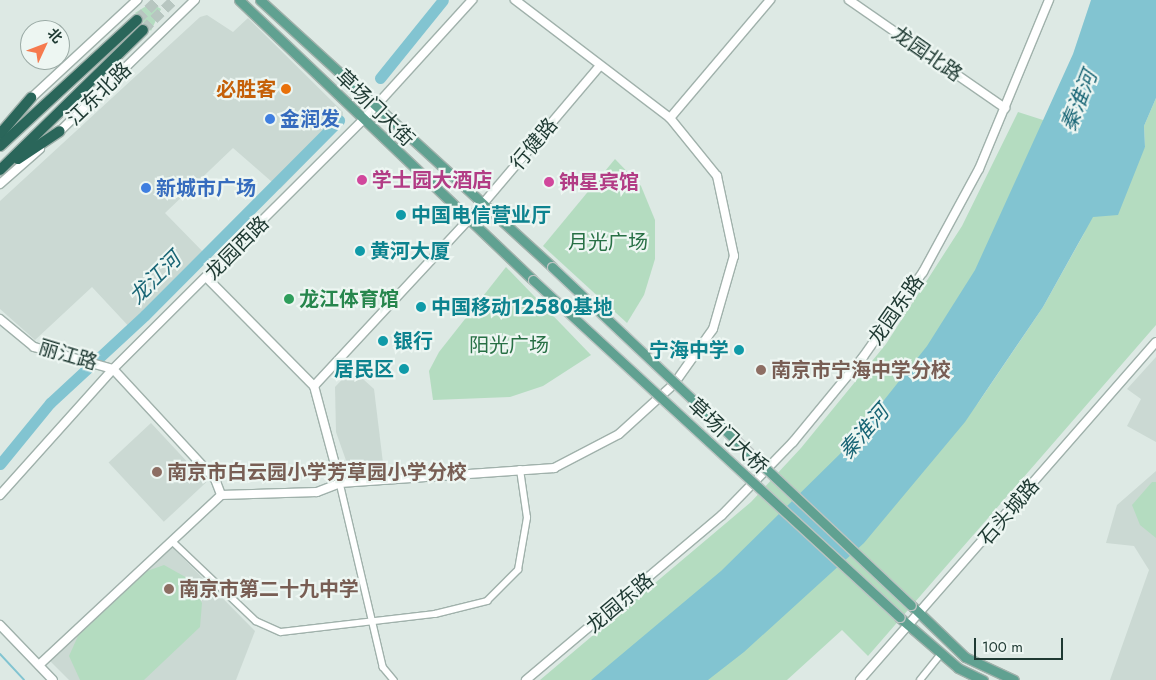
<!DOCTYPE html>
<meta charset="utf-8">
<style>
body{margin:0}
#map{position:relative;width:1156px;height:680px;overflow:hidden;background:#dde9e4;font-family:Jost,"Noto Sans SC",sans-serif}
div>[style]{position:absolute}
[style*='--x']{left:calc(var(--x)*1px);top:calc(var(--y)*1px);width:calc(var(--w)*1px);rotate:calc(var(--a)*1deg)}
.built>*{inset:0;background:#cbd9d3;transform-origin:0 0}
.green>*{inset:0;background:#b4dcc0}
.water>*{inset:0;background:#82c4d1}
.stream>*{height:2px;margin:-1px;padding:0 1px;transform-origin:1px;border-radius:1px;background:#82c4d1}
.river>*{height:11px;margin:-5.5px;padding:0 5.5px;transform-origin:5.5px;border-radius:5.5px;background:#82c4d1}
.highway-tunnel>*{height:10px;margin-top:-5px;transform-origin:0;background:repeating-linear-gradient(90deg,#b7c6c0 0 10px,transparent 0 15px)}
.roads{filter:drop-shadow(1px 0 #a0b1ab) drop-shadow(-1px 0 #a0b1ab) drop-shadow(0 1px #a0b1ab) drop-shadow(0 -1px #a0b1ab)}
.street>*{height:5.5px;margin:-2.75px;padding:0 2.75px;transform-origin:2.75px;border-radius:2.75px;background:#fff}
.secondary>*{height:8px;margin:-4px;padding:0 4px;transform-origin:4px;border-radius:4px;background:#fff}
.primary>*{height:9px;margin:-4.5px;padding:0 4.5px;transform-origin:4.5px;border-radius:4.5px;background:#60a191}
.highway>*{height:10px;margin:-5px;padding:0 5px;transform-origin:5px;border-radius:5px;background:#2a665a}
.bridges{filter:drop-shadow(1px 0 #bcc4c2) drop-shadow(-1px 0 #bcc4c2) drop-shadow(0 1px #bcc4c2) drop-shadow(0 -1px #bcc4c2)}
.primary-bridge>*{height:9px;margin:-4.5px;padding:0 4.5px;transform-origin:4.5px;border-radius:4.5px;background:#60a191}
.dots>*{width:14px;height:14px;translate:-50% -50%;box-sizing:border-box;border:2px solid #edf6f2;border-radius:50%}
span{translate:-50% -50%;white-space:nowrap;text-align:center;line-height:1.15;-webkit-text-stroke:4.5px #edf6f2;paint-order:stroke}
.street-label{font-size:20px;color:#1e3932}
.food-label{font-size:20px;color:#c56008;font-weight:700}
.right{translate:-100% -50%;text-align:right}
.shop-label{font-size:20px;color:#366cbe;font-weight:700}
.left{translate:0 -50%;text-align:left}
.hotel-label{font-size:20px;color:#b23c85;font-weight:700}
.culture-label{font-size:20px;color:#0d838f;font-weight:700}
.park-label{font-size:20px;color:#287045}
.leisure-label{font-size:20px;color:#27864d;font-weight:700}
.education-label{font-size:20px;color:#785e54;font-weight:700}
.water-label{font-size:21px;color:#186575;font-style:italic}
.north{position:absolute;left:20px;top:20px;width:50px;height:50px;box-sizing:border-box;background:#edf6f2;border:1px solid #9aaaa5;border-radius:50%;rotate:47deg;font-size:14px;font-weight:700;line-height:20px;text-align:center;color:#1e3932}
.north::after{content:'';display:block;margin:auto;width:18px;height:22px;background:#f67a4e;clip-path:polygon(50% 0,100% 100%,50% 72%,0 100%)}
.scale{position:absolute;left:974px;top:638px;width:89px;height:22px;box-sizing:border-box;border:2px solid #1e3932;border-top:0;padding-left:6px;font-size:15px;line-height:18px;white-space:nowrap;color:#1e3932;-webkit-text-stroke:4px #edf6f2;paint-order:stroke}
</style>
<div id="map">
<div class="built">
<i style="clip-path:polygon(207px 15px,233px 32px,248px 18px,343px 112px,343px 124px,280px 189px,233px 148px,165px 213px,207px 256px,134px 332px,92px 287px,35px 340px,0 309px,0 201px,200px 17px)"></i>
<i style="clip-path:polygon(1156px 357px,1156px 442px,1127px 426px,1141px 399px,1127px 389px)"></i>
<i style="clip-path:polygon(352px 369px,374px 389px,383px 463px,374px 468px,349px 469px,336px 432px,335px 387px)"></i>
<i style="left:151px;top:423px;width:81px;height:58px;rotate:47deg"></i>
<i style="clip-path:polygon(1156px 471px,1156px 680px,1110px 680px,1149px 570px,1134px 546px,1106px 543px,1117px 505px)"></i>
<i style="clip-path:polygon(172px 547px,255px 631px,236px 680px,69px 680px,47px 658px)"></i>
</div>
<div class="green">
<i style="clip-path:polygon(151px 3px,161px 9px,151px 31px,135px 13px)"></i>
<i style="clip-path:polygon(evenodd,1156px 98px,1156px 325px,868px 656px,842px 630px,787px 680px,540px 680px,751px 502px,801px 448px,886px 344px,962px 226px,1018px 112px,1043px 120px,1093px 217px,1145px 147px,1144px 126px,1156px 98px,1086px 230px,1043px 307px,976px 406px,1086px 230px)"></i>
<i style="clip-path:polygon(615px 159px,641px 186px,655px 220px,655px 259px,644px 295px,627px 323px,543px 246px)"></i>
<i style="clip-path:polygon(506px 267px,591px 355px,543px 386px,510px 397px,433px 400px,429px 371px,439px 352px)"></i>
<i style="clip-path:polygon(1152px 482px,1156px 482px,1156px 538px,1140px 525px,1132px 505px)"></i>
<i style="clip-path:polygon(164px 565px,189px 579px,202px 603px,200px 627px,144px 680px,80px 680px,69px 656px,78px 636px,147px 571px)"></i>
</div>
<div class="water">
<i style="clip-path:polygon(1091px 0,1156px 0,1156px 98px,1144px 126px,1145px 147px,1118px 215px,1093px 217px,1043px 307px,965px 422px,864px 543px,744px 652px,708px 680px,591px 680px,721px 571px,846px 448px,927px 346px,975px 270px,1073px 54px)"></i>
</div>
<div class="stream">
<i style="--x:0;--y:654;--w:35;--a:47"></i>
</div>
<div class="river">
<i style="--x:380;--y:78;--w:100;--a:-51.1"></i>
<i style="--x:0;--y:464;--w:79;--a:-50.7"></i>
<i style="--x:50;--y:403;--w:129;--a:-42.8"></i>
<i style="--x:145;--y:315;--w:275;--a:-45.1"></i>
</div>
<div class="highway-tunnel">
<i style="--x:137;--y:20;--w:29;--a:-44"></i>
<i style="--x:143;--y:30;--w:43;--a:-44.1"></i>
</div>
<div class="roads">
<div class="street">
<i style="--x:340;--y:483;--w:189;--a:76.8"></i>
<i style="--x:383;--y:667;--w:17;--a:50"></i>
<i style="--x:172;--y:541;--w:116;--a:43.6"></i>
<i style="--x:256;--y:621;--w:27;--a:24"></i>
<i style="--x:281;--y:632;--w:155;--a:-6.7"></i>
<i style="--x:435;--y:614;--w:54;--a:-14"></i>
<i style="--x:487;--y:601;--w:44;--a:-45"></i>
<i style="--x:518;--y:570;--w:53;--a:-80.2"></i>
<i style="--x:527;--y:518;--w:49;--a:-98.3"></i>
<i style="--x:920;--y:680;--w:33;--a:-51"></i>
</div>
<div class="secondary">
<i style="--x:849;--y:0;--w:190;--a:34.7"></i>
<i style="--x:28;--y:101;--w:149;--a:-42.8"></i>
<i style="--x:670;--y:118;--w:155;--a:-49.7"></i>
<i style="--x:58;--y:133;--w:191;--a:-44.2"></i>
<i style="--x:0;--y:184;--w:53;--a:-41.2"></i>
<i style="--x:207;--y:278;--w:152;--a:45.3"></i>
<i style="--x:314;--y:386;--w:100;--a:75"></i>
<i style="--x:0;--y:319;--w:44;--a:39.5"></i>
<i style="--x:34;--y:347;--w:82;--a:15.6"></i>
<i style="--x:113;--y:369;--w:150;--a:47.2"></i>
<i style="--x:215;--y:479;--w:17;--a:69"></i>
<i style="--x:314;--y:386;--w:246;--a:-47.1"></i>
<i style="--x:481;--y:206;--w:182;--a:-49.7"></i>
<i style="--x:0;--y:495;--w:169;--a:-48.1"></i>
<i style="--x:113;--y:369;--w:351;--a:-44.9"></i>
<i style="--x:362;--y:121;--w:164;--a:-47.7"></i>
<i style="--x:0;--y:625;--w:76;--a:46.1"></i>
<i style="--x:39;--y:665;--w:249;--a:-43"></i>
<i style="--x:221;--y:495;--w:96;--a:-1.8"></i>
<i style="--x:317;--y:492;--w:25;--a:-21"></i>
<i style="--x:340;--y:483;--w:215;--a:-4"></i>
<i style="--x:554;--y:468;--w:73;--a:-27.6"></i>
<i style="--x:619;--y:434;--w:74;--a:-42.3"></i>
<i style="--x:674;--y:384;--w:67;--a:-54.7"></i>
<i style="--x:713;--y:329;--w:76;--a:-74"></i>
<i style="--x:734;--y:256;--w:82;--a:-102"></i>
<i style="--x:717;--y:176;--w:75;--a:-129"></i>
<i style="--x:670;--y:118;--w:195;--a:-142.7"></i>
<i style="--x:526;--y:680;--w:256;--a:-40.1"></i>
<i style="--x:722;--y:515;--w:102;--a:-45.8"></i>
<i style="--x:793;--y:442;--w:110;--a:-50.5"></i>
<i style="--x:863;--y:357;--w:104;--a:-54.8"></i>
<i style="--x:923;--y:272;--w:117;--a:-61.5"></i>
<i style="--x:979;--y:169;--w:183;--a:-67.5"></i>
<i style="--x:860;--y:680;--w:449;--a:-48.8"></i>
</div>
<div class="primary">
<i style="--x:239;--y:0;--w:406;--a:43.6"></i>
<i style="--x:260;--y:0;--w:396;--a:42.4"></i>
<i style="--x:911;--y:605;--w:75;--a:43.9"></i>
<i style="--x:965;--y:657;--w:54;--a:25.1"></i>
<i style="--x:899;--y:617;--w:78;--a:40.8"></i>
<i style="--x:958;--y:668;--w:28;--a:26"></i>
</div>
<div class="highway">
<i style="--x:0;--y:134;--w:48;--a:-49.3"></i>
<i style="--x:0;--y:146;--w:186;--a:-42.6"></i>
<i style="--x:18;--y:159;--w:50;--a:-33.7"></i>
<i style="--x:0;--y:170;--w:200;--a:-44.4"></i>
</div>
</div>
<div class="bridges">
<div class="primary-bridge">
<i style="--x:552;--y:267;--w:493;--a:43.3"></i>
<i style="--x:533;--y:280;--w:498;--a:42.6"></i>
</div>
</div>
<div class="dots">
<i style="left:286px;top:89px;background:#e8710a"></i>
<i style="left:270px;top:119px;background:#3f7fe0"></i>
<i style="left:362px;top:180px;background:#d1479c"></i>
<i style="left:549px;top:182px;background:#d1479c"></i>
<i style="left:146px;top:188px;background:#3f7fe0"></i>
<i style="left:401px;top:215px;background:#0f9aa8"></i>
<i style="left:360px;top:251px;background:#0f9aa8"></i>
<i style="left:289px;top:299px;background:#2e9e5b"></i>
<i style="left:421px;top:307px;background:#0f9aa8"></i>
<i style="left:383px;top:341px;background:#0f9aa8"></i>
<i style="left:739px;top:350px;background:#0f9aa8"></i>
<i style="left:404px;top:369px;background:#0f9aa8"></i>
<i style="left:761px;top:370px;background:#8d6e63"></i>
<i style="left:157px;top:472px;background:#8d6e63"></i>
<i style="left:169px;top:589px;background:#8d6e63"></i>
</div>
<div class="street-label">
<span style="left:927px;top:54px;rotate:35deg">龙园北路</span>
<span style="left:99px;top:94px;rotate:-44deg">江东北路</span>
<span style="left:375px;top:108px;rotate:44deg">草场门大街</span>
<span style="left:534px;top:144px;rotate:-50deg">行健路</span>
<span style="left:237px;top:248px;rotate:-45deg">龙园西路</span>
<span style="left:896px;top:310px;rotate:-55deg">龙园东路</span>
<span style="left:68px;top:355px;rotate:17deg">丽江路</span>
<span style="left:728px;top:436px;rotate:43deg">草场门大桥</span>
<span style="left:1009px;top:512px;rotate:-49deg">石头城路</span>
<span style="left:620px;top:603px;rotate:-40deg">龙园东路</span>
</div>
<div class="food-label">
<span class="right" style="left:276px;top:89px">必胜客</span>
</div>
<div class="shop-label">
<span class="left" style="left:280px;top:119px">金润发</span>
<span class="left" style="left:156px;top:188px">新城市广场</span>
</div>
<div class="hotel-label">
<span class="left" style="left:372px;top:180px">学士园大酒店</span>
<span class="left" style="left:559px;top:182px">钟星宾馆</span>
</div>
<div class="culture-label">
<span class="left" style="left:411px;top:215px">中国电信营业厅</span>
<span class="left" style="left:370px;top:251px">黄河大厦</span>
<span class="left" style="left:431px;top:307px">中国移动12580基地</span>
<span class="left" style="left:393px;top:341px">银行</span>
<span class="right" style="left:729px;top:350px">宁海中学</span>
<span class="right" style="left:394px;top:369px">居民区</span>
</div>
<div class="park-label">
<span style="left:608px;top:242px">月光广场</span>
<span style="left:509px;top:345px">阳光广场</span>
</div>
<div class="leisure-label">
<span class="left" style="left:299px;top:299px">龙江体育馆</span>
</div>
<div class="education-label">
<span class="left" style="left:771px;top:370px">南京市宁海中学分校</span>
<span class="left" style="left:167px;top:472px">南京市白云园小学芳草园小学分校</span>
<span class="left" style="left:179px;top:589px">南京市第二十九中学</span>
</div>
<div class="water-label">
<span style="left:1079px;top:101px;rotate:-68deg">秦淮河</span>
<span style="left:155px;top:278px;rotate:-45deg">龙江河</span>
<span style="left:864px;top:432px;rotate:-49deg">秦淮河</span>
</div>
<div class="north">北</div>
<div class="scale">100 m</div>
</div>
